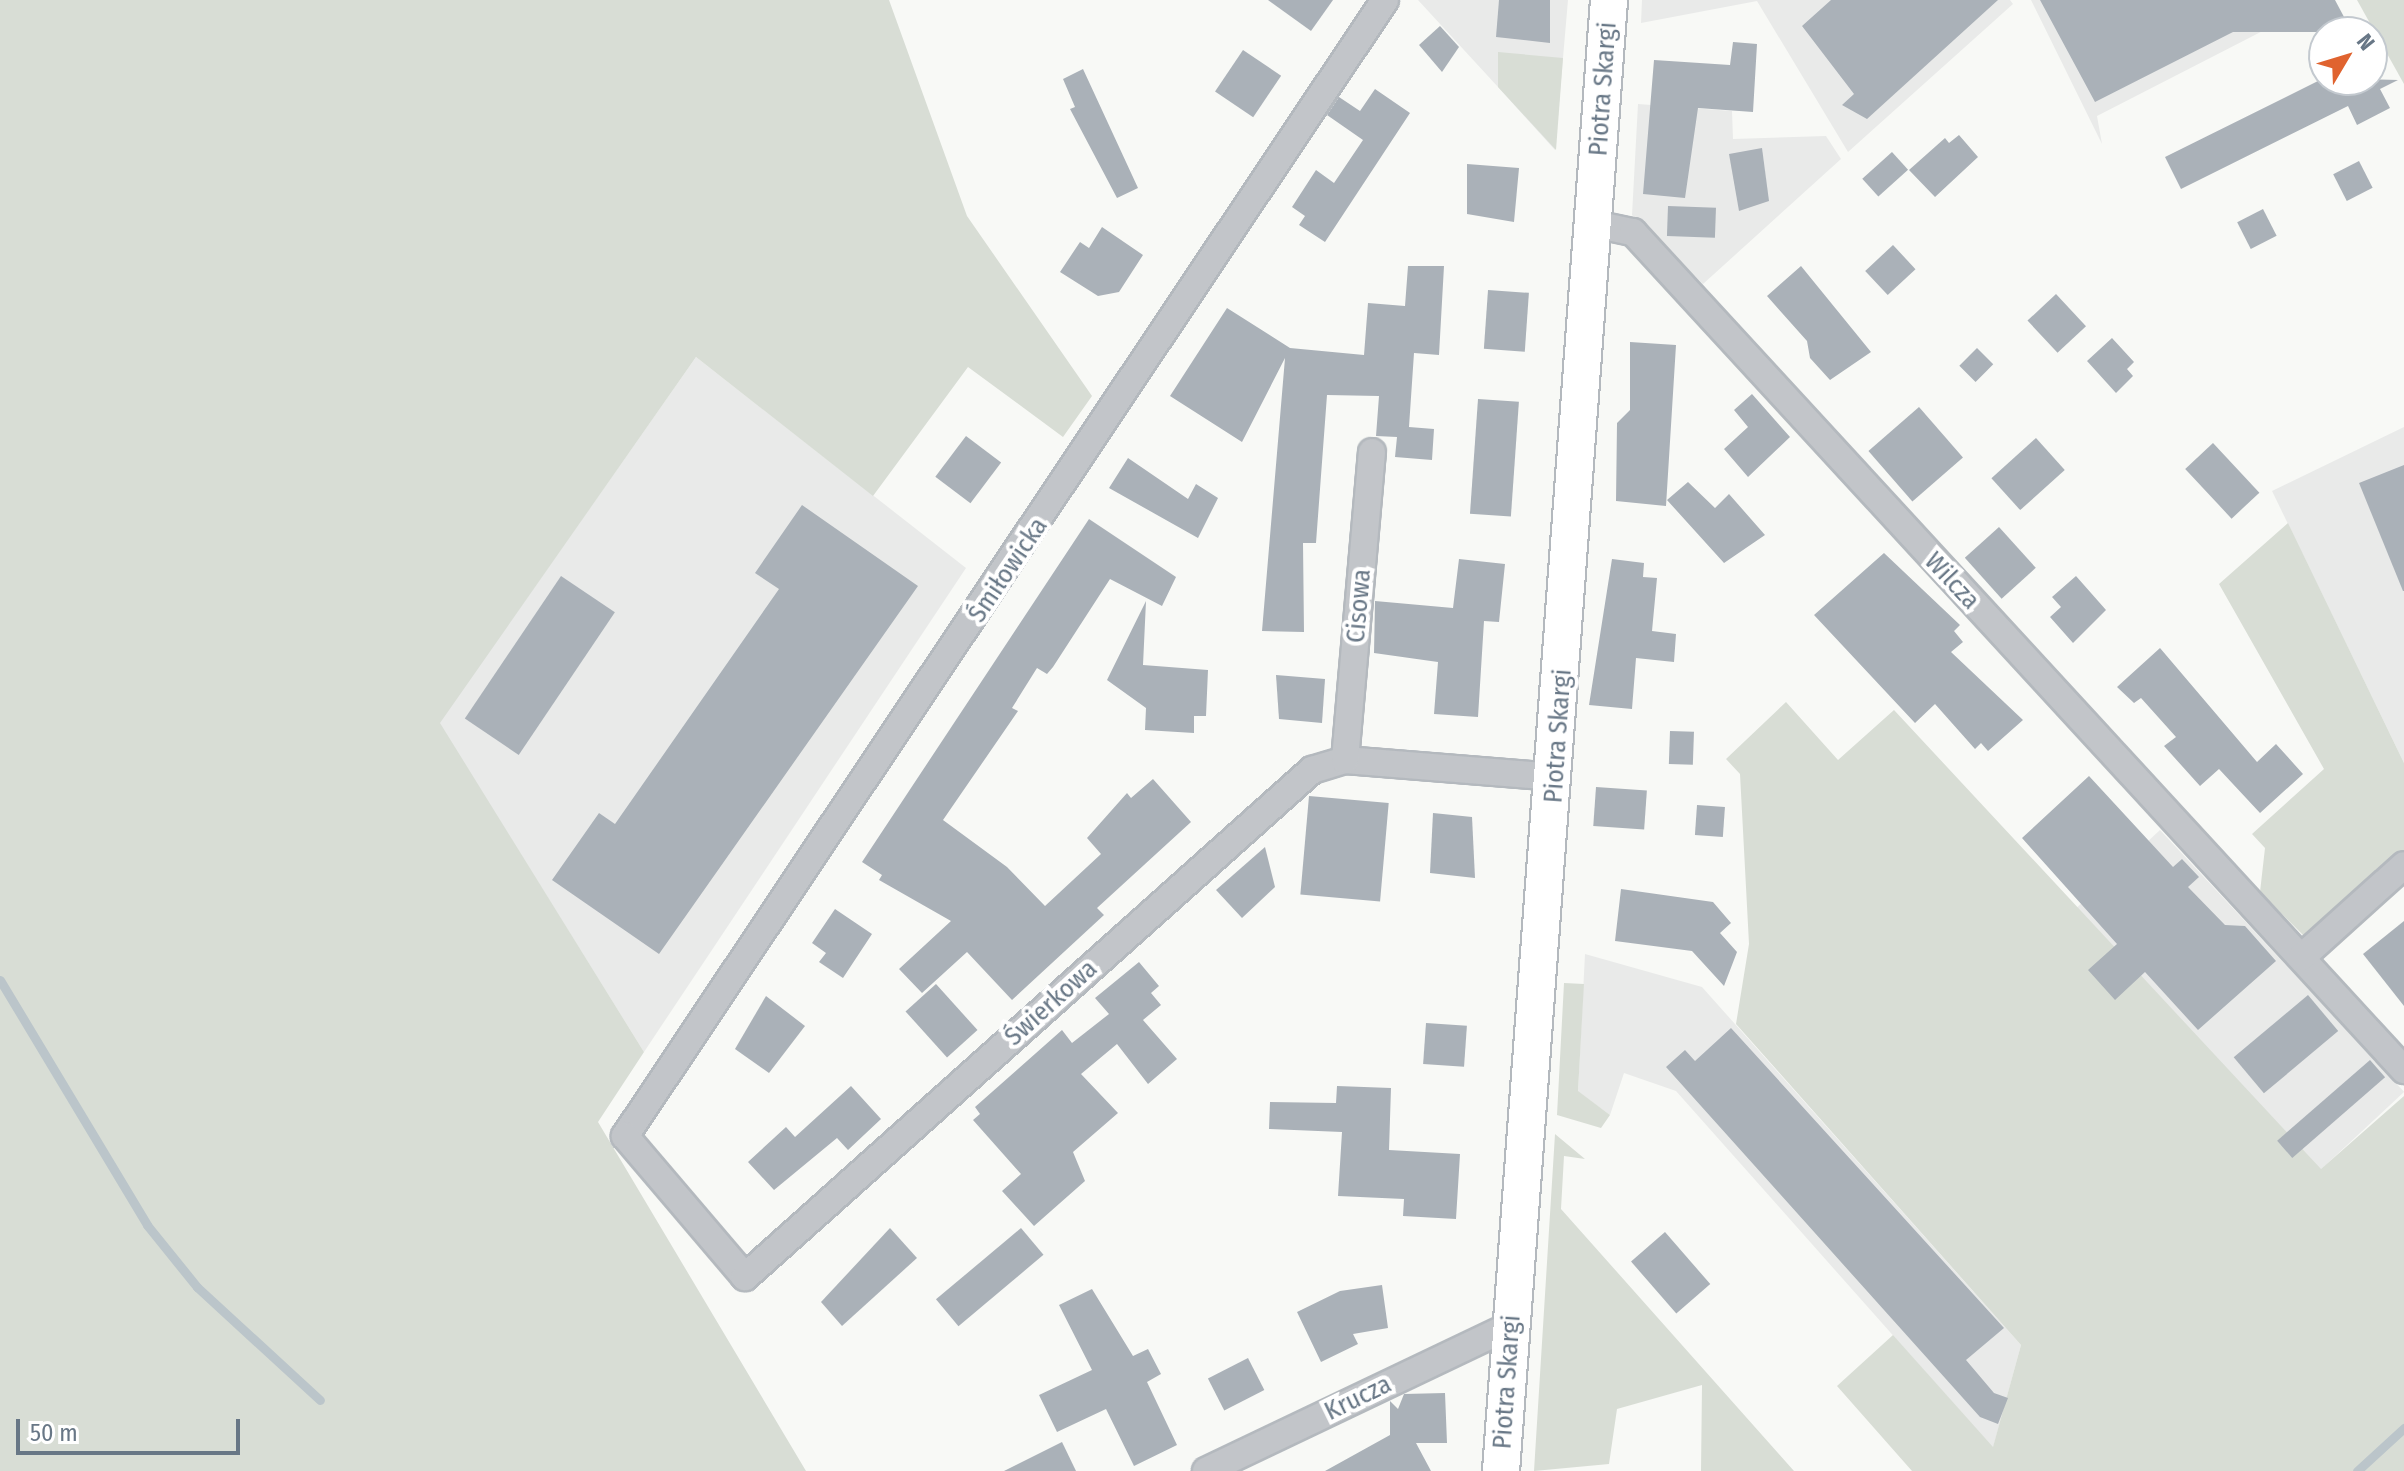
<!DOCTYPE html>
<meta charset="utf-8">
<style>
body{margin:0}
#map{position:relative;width:2404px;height:1471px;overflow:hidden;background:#f8f9f6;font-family:"Fira Sans Condensed",sans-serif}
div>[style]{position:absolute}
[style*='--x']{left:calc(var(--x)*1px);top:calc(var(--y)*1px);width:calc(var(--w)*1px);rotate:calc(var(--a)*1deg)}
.built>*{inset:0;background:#e9eae9;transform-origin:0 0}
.green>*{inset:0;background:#d8ddd5}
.stream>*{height:9px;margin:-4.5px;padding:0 4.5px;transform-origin:4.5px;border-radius:4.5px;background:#bbc5ca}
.building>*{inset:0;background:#aab1b8;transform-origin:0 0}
.roads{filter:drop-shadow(2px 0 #b4b9be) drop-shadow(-2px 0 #b4b9be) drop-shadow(0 2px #b4b9be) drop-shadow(0 -2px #b4b9be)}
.street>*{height:26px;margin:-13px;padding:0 13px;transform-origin:13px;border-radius:13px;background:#c2c5c9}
.secondary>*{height:36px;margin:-18px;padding:0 18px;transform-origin:18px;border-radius:18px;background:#fff}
span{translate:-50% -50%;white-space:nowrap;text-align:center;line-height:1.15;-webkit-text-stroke:8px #fff;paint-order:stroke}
.street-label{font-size:26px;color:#687786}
.north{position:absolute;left:2308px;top:16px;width:80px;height:80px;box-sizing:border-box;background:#fff;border:2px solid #c3c9cf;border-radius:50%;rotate:52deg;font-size:22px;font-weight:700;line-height:32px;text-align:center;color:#687786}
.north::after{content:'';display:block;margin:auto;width:28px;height:36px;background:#e0632f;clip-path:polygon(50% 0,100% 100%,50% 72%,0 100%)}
.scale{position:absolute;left:16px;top:1419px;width:224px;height:36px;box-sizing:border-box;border:4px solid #687786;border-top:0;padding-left:10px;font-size:24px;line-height:28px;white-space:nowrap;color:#687786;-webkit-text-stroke:6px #fff;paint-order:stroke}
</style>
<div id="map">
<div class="built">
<i style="clip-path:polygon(1418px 0,1568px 0,1555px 150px,1498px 87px)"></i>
<i style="clip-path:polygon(1642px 0,2010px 0,2013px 4px,1848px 152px,1757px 1px,1641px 23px)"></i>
<i style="clip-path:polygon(2031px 0,2323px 0,2097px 116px,2102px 144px)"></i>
<i style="clip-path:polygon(1638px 104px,1732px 111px,1733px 139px,1826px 136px,1841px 159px,1703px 284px,1632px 215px)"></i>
<i style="clip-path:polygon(696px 357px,966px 568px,644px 1052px,439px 723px)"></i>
<i style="clip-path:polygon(2404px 427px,2404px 763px,2272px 491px)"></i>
<i style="left:2160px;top:830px;width:358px;height:115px;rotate:47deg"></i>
<i style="clip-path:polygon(1585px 954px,1702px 987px,2021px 1345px,1993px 1448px,1676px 1091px,1624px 1073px,1610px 1115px,1578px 1092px)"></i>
</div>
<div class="green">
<i style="clip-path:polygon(0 0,889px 0,967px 216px,1092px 396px,1063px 437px,968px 367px,873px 496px,696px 357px,440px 723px,644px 1052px,598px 1122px,806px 1471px,0 1471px)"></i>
<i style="clip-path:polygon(2357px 0,2404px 0,2404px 84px)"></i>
<i style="clip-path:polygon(1498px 52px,1563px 58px,1556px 150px,1498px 87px)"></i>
<i style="clip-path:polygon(2288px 523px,2404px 763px,2404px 853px,2304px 936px,2260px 892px,2265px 848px,2252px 834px,2324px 769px,2219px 584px)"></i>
<i style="clip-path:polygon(1786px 702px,1838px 760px,1894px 710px,2321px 1169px,2404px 1096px,2404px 1471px,1912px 1471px,1837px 1386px,1893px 1335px,1993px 1447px,2021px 1345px,1736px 1024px,1749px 944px,1740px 774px,1726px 759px)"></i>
<i style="clip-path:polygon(1564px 983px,1584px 984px,1578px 1091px,1610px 1115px,1601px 1128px,1557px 1115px)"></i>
<i style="clip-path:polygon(1555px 1134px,1585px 1159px,1564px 1156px,1561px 1209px,1794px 1471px,1701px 1471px,1702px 1385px,1617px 1409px,1609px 1464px,1534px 1471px)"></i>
</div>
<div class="stream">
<i style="--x:0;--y:980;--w:286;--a:59"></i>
<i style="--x:147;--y:1225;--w:80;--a:51.1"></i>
<i style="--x:197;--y:1287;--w:167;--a:42.6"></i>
<i style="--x:2357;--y:1471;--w:64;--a:-42.5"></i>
</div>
<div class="building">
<i style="clip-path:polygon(1268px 0,1333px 0,1311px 31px)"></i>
<i style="clip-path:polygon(1499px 0,1550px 0,1550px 43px,1496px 37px)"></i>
<i style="clip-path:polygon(1831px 0,1998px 0,1867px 119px,1842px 105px,1854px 94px,1802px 26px)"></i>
<i style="clip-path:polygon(2040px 0,2335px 0,2352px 32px,2233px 32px,2095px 102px)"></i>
<i style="clip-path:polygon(1440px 26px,1459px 47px,1442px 72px,1419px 45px)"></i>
<i style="clip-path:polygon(1733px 42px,1757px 44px,1753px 112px,1698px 108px,1685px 198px,1643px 194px,1654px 60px,1730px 65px)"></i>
<i style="left:1243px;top:50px;width:46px;height:50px;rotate:34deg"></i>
<i style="clip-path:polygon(1083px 69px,1138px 188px,1117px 198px,1070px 109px,1075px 107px,1063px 79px)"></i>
<i style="clip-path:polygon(2324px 78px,2398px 80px,2380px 89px,2390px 108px,2357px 125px,2348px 106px,2181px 189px,2165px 157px)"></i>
<i style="clip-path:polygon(1375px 89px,1410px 113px,1325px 242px,1299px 225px,1305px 216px,1292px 207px,1316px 170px,1334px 183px,1363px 140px,1327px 115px,1339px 97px,1360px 111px)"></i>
<i style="clip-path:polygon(1959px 135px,1978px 157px,1935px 197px,1909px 170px,1945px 138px,1949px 143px)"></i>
<i style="clip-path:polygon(1762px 148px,1769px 201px,1739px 211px,1729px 154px)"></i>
<i style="left:1892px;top:152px;width:24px;height:40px;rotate:48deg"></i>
<i style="left:2359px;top:161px;width:30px;height:29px;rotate:63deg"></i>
<i style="clip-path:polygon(1467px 164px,1519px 168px,1514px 222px,1467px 214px)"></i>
<i style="left:1668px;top:206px;width:48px;height:30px;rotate:2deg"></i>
<i style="left:2263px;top:209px;width:30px;height:29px;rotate:63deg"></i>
<i style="clip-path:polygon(1102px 227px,1143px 255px,1119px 292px,1098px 296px,1060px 272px,1080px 242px,1089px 248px)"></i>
<i style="left:1893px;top:245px;width:33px;height:38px;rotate:47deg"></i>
<i style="clip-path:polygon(1408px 266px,1444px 266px,1439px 355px,1414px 353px,1409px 427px,1434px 429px,1432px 460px,1395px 457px,1397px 437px,1376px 436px,1379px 396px,1327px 395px,1316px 543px,1303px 543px,1304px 632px,1262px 631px,1285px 358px,1242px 442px,1170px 396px,1227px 308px,1290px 348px,1364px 355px,1368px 303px,1405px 306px)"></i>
<i style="clip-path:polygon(1801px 266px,1871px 352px,1830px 380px,1810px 358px,1807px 341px,1767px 296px)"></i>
<i style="left:1488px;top:290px;width:41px;height:59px;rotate:4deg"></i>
<i style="left:2056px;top:294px;width:44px;height:39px;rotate:47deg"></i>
<i style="clip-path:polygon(2112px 338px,2134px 362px,2127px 369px,2133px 376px,2116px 393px,2087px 361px)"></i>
<i style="clip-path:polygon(1630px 342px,1676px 345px,1666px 506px,1616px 501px,1617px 423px,1630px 410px)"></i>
<i style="left:1977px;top:348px;width:23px;height:25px;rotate:45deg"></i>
<i style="clip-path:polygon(1752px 394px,1790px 437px,1748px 477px,1724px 449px,1748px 427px,1734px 410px)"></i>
<i style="left:1478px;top:399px;width:41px;height:115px;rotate:4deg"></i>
<i style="left:1919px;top:407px;width:67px;height:67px;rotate:49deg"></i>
<i style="left:966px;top:436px;width:44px;height:51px;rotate:37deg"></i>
<i style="left:2036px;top:438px;width:43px;height:60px;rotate:48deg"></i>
<i style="left:2213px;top:443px;width:68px;height:38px;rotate:47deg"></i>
<i style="clip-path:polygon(1128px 458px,1188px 499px,1196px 484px,1218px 498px,1198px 538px,1109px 488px)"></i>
<i style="clip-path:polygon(2404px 465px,2404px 591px,2403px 591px,2359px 483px)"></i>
<i style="clip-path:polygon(1688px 482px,1715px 508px,1729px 494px,1765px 535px,1724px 563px,1667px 500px)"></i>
<i style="clip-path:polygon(802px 505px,918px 586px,659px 954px,552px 880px,599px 813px,615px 824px,779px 589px,755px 573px)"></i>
<i style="clip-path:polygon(1089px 519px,1176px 577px,1162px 606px,1110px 579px,1053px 667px,1047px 674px,1037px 668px,1012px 708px,1018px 711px,943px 820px,1007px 867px,1045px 906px,1101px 854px,1087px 838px,1127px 793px,1131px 798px,1153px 779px,1191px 822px,1097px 908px,1104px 915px,1012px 1000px,967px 952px,922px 993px,899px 969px,951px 921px,879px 880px,882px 875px,862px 862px)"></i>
<i style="left:1999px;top:527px;width:55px;height:46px;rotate:48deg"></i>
<i style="clip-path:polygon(1884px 553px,1960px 625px,1954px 631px,1963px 642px,1951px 652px,2023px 720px,1988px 751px,1981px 743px,1975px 749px,1935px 704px,1915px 723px,1814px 615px)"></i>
<i style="clip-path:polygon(1459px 559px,1505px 564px,1499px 622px,1484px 621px,1478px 717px,1434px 714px,1438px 662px,1374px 653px,1375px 601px,1453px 608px)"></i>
<i style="clip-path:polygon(1612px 559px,1644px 563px,1643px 577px,1657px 578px,1652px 631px,1676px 634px,1674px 662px,1636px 658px,1632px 709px,1589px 705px)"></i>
<i style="left:561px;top:576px;width:65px;height:172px;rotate:34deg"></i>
<i style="clip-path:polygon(2076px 576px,2106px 610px,2073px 643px,2050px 617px,2061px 607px,2052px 597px)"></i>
<i style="clip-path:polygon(1146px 601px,1143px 665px,1208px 670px,1206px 716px,1194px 716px,1194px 733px,1145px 730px,1146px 708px,1107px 680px)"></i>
<i style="clip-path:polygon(2160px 648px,2257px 762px,2276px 744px,2303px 774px,2260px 813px,2219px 769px,2200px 786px,2164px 746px,2176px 737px,2141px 698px,2134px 703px,2117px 687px)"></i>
<i style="clip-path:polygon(1276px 675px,1325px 679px,1322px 723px,1279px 719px)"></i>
<i style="left:1670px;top:731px;width:24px;height:33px;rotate:2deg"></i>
<i style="clip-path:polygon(2089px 776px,2173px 867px,2182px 859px,2199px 877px,2188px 887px,2225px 925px,2245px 926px,2276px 961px,2198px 1030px,2145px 972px,2115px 1000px,2088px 970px,2117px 944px,2022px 838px)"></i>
<i style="left:1596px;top:787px;width:51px;height:39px;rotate:4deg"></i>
<i style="left:1309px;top:796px;width:80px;height:99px;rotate:5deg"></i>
<i style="left:1697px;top:805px;width:28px;height:30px;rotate:4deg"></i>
<i style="clip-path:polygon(1433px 813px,1472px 817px,1475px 878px,1430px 873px)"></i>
<i style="clip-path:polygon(1265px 847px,1275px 887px,1242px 918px,1216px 890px)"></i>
<i style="clip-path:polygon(1621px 889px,1713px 902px,1731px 923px,1720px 933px,1737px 952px,1724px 986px,1692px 951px,1615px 941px)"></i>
<i style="clip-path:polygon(835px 909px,872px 934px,843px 978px,819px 962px,826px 953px,812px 943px)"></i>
<i style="clip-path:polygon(2404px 921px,2404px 1006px,2363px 954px)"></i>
<i style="clip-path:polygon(1139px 962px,1159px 986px,1151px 993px,1161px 1005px,1143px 1020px,1177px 1059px,1148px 1084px,1117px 1044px,1081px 1074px,1118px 1113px,1073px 1152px,1085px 1181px,1034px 1226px,1002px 1191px,1021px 1174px,973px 1120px,980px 1114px,975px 1107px,1062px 1030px,1072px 1043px,1109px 1014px,1095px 998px)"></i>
<i style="left:936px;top:984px;width:62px;height:41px;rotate:48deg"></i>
<i style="left:2308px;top:995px;width:47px;height:97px;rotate:50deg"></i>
<i style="clip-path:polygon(766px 996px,805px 1026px,769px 1073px,735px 1049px)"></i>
<i style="left:1426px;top:1023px;width:41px;height:41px;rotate:4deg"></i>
<i style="clip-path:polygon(1731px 1028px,2004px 1328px,1966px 1360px,1994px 1393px,2008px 1398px,1998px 1424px,1980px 1417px,1666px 1067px,1685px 1050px,1695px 1061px)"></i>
<i style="left:2370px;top:1060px;width:23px;height:123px;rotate:49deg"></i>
<i style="clip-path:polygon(851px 1086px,881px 1119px,848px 1150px,837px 1138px,774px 1190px,748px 1162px,786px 1127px,795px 1137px)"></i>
<i style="clip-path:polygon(1337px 1086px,1391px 1088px,1389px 1150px,1460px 1154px,1456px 1219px,1403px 1216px,1404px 1199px,1338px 1196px,1342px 1132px,1269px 1129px,1270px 1102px,1336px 1103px)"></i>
<i style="clip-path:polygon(890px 1228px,917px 1258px,842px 1326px,821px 1302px)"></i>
<i style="left:1021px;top:1228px;width:35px;height:111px;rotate:50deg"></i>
<i style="left:1665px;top:1232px;width:69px;height:45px;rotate:49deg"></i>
<i style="clip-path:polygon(1382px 1285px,1388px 1328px,1353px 1334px,1358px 1344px,1321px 1362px,1297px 1312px,1340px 1291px)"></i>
<i style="clip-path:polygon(1092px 1289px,1133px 1356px,1148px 1349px,1161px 1374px,1147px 1382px,1177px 1445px,1134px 1466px,1106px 1409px,1057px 1432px,1039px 1395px,1092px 1370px,1059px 1305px)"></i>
<i style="left:1248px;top:1358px;width:36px;height:45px;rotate:63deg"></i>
<i style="clip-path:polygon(1445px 1393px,1447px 1443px,1416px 1443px,1431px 1471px,1325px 1471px,1390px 1435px,1390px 1401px,1398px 1409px,1404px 1394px)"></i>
<i style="clip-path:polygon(1062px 1442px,1076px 1471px,1004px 1471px)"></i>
</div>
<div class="roads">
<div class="street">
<i style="--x:1385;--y:0;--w:1367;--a:123.78"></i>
<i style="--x:625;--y:1136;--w:185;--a:49.6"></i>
<i style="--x:745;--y:1277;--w:761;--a:-41.8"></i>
<i style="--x:1312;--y:770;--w:34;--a:-17"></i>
<i style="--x:1345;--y:760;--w:211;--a:4.6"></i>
<i style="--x:1594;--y:224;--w:40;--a:12"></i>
<i style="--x:1633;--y:232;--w:1139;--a:47.38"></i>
<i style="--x:1345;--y:760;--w:309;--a:-85"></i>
<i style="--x:2302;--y:957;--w:137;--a:-42"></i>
<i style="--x:1206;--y:1471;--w:337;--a:-25.5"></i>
</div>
<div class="secondary">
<i style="--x:1501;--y:1471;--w:1475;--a:-85.8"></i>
</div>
</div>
<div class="street-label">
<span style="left:1603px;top:89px;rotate:-86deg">Piotra Skargi</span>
<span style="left:1008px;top:570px;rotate:-56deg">Śmiłowicka</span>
<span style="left:1952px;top:581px;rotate:47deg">Wilcza</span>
<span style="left:1359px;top:606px;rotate:-85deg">Cisowa</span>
<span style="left:1558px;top:736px;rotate:-86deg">Piotra Skargi</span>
<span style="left:1051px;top:1003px;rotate:-42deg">Świerkowa</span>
<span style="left:1507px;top:1382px;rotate:-86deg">Piotra Skargi</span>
<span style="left:1358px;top:1398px;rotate:-26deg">Krucza</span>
</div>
<div class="north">N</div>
<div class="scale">50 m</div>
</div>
